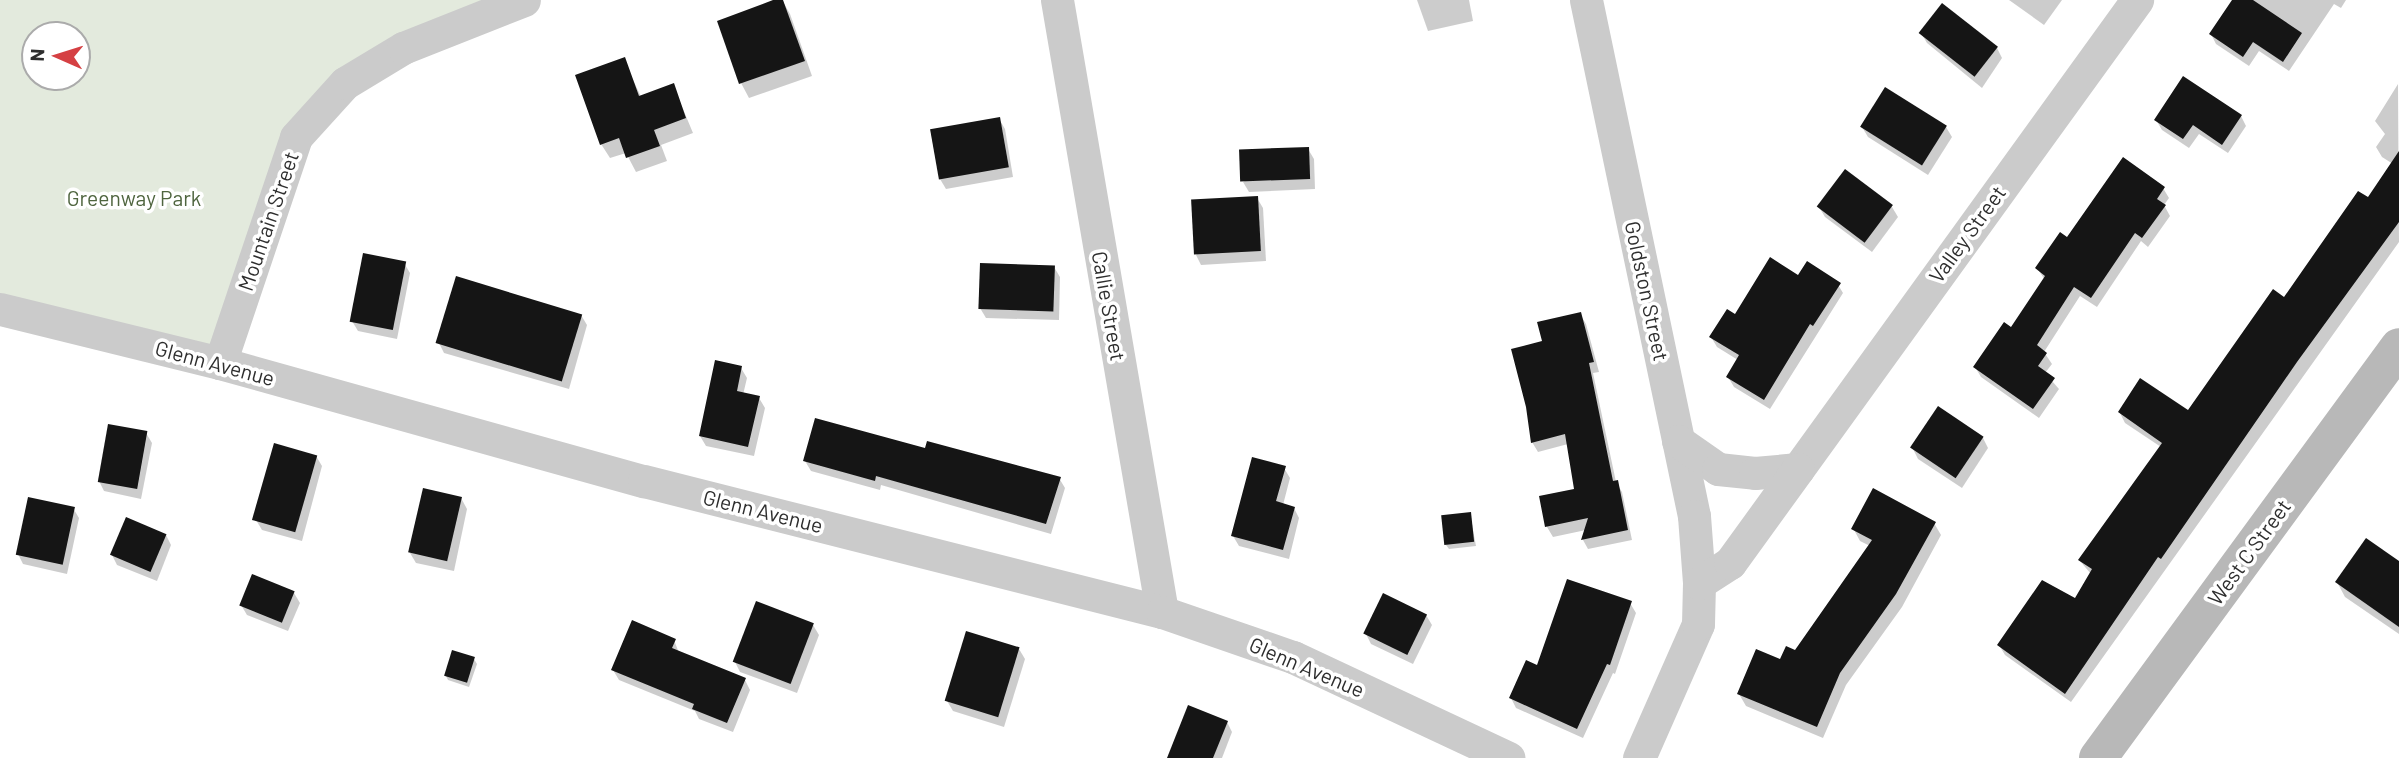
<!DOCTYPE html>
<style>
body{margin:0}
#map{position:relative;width:2399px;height:758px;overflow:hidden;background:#fff;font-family:Barlow,sans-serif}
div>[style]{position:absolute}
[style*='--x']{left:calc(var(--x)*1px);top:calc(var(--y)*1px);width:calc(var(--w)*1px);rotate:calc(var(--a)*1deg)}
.green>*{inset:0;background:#e3eadd}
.shadow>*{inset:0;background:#0003}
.building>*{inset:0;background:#151515;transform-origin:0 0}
.minor>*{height:33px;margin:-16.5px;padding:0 16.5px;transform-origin:16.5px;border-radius:16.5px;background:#cbcbcb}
.secondary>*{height:38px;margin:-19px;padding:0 19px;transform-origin:19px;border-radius:19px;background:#b8b8b8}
span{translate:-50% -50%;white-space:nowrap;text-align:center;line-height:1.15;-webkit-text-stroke:7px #fff;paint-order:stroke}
.park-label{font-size:21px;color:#4f653f}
.street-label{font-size:21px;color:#2e2e2e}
.north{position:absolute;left:21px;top:21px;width:70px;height:70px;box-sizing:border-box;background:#fff;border:2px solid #ababab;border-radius:50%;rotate:273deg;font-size:19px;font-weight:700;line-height:28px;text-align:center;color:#2e2e2e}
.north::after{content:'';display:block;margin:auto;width:24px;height:32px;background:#d54043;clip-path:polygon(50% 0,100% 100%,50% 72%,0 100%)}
</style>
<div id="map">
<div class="green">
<i style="clip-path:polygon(evenodd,0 0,509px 0,386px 58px,296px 137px,220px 363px,0 309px,0 0,35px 35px,77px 35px,77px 77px,35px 77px,35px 35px)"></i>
</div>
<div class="shadow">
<i style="clip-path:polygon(779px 0,782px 0,790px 14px,812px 76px,749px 98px,741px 83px)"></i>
<i style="clip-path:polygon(1417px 0,1469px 0,1473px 21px,1428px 31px)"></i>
<i style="clip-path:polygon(2009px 0,2062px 0,2044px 25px)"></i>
<i style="clip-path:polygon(2234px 0,2346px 0,2341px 8px,2334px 4px,2289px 71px,2259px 51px,2249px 66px,2216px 44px,2211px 34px)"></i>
<i style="clip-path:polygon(1921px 33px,1997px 48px,2002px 58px,1982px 88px,1927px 43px)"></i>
<i style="clip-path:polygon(624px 60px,641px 97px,673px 85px,693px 133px,661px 145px,667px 161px,636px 172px,626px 153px,610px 158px,601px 144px)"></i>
<i style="clip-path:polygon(2398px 84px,2399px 242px,2071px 702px,2005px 655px,1999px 645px,2075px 600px,2091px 574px,2080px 561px,2161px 447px,2125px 423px,2120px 413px,2188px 413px,2285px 300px,2369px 200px,2393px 164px,2382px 157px,2376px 147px,2385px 134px,2375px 121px)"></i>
<i style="clip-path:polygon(2241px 116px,2246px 126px,2228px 153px,2199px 134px,2189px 148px,2162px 130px,2156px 120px)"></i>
<i style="clip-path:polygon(999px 119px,1005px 129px,1013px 177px,946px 189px,940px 179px)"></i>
<i style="clip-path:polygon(1862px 127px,1946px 127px,1952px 137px,1928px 175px,1868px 137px)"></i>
<i style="clip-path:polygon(1308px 149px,1314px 159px,1315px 189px,1249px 192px,1243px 182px)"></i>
<i style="clip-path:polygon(1845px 172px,1892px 207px,1898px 217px,1872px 252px,1825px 217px,1819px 207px)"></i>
<i style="clip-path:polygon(2163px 188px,2169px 198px,2164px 205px,2170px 216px,2148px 247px,2141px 241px,2097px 307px,2080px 296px,2044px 352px,2052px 364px,2045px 373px,2059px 389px,2039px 418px,1981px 377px,1975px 367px,2012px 330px,2045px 280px,2037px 268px,2068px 239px)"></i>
<i style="clip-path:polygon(1257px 198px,1263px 208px,1266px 261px,1201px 265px,1196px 255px)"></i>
<i style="clip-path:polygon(404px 263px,410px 273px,397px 339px,358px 331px,352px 321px)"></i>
<i style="clip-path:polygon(1054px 267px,1060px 277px,1059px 320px,986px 318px,980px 308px)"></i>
<i style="clip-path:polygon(1799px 278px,1837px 283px,1843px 293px,1770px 409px,1734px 387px,1728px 377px,1738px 360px,1717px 347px,1711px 337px)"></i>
<i style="clip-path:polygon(1580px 314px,1586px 324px,1599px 372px,1593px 373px,1616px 482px,1622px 492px,1632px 540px,1588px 549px,1583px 540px,1586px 530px,1553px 537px,1547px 527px,1541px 497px,1576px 490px,1568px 444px,1538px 452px,1532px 442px,1544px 342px)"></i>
<i style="clip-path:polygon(581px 315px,587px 325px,569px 389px,444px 353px,439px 343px)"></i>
<i style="clip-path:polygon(741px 368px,747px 378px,743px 395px,759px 398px,765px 408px,754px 456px,706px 446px,700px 436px)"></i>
<i style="clip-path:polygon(146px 433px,152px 443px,141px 499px,104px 491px,99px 481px)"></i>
<i style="clip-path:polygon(1983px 438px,1988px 448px,1962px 488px,1918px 459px,1913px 449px)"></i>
<i style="clip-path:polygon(926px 451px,1059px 478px,1065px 488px,1051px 534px,881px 485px,880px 490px,811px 471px,805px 461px)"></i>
<i style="clip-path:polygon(316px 456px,322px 466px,302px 541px,262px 530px,256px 520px)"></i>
<i style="clip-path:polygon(1284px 468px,1290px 478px,1283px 505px,1294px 508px,1299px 518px,1289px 559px,1239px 546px,1233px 536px)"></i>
<i style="clip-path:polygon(461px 498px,467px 509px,454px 571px,416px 563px,410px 553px)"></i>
<i style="clip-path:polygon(73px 508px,79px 518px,67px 574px,23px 564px,18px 554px)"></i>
<i style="clip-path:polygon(1470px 514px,1476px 546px,1449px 549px,1446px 545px)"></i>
<i style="clip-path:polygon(1934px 523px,1941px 535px,1902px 607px,1846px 685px,1823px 738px,1746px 706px,1739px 694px,1795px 652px,1870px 546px,1860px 541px,1853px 528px)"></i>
<i style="clip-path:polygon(166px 535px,171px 545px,157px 581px,117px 565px,112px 555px)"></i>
<i style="clip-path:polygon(2399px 563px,2399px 634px,2345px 597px,2337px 582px)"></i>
<i style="clip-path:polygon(294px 593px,300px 603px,288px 631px,247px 615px,241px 605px)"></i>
<i style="clip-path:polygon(1630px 603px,1636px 613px,1615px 674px,1613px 673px,1583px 738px,1516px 708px,1511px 698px,1538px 667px)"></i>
<i style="clip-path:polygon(1426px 615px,1432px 625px,1413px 664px,1371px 644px,1366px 634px)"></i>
<i style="clip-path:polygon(813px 625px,819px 635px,797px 693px,740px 672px,735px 662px)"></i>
<i style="clip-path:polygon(674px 640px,679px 653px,745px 680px,750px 690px,733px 732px,699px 719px,695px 711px,619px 680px,613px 670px)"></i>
<i style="clip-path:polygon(1019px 649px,1025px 659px,1004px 727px,953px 711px,947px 701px)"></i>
<i style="clip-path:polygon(474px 659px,477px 664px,469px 687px,448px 680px,446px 676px)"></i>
<i style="clip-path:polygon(1227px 722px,1232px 732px,1222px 758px,1171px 758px)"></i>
</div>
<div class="building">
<i style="clip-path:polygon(773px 0,783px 0,805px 61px,739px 84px,717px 21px)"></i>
<i style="clip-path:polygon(2232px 0,2253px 0,2302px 33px,2283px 62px,2253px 42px,2243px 57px,2209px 34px)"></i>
<i style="left:1942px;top:3px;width:71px;height:38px;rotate:38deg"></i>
<i style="clip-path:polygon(625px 57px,639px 96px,674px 83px,686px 118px,654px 130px,660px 146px,626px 158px,619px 138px,600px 145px,575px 75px)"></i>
<i style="clip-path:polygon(2183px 76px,2242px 115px,2222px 145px,2193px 125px,2183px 139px,2154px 120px)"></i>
<i style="left:1885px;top:87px;width:73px;height:47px;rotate:32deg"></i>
<i style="left:1000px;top:117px;width:51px;height:71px;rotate:80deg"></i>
<i style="left:1309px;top:147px;width:32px;height:70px;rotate:88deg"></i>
<i style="clip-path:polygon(2399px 151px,2399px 222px,2297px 362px,2161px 559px,2158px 557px,2065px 694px,1997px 645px,2042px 580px,2075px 598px,2092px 569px,2078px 560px,2162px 443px,2118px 412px,2140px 378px,2188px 410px,2273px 289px,2284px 297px,2358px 191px,2368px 197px)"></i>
<i style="clip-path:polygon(2123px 157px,2165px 187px,2157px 199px,2166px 205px,2142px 238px,2135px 233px,2091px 298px,2074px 287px,2037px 345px,2047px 353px,2038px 366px,2055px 378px,2033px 409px,1973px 367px,2004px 322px,2011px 327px,2045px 276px,2035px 268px,2060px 232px,2067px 237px)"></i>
<i style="left:1845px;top:169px;width:60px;height:47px;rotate:37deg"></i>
<i style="left:1258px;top:196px;width:55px;height:67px;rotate:87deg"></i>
<i style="left:363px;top:253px;width:44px;height:70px;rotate:11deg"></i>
<i style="clip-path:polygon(1770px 257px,1798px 275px,1807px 261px,1841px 283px,1813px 326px,1810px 324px,1764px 400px,1726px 377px,1739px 355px,1709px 337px,1727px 309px,1735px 314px)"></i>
<i style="left:980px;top:263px;width:75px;height:46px;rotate:2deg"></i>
<i style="left:456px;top:276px;width:132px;height:70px;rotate:17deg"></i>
<i style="clip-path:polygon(1581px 312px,1594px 362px,1589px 363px,1613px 481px,1618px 480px,1628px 530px,1581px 540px,1588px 518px,1545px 527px,1539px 496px,1574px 489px,1565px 434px,1531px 443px,1526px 407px,1511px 349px,1542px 341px,1537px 322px)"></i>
<i style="clip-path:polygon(715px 360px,742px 366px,737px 391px,760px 396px,748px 447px,699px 436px)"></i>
<i style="left:1938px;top:406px;width:55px;height:50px;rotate:34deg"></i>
<i style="clip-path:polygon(815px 418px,925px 448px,927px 441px,1061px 477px,1046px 524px,876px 476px,875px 481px,803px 461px)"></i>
<i style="left:108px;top:424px;width:40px;height:59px;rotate:10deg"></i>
<i style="left:274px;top:443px;width:45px;height:80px;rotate:16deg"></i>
<i style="clip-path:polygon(1252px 457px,1286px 466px,1276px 501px,1295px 507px,1283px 550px,1231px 536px)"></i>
<i style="left:423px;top:488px;width:40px;height:66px;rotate:13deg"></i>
<i style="clip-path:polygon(1873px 488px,1936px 522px,1896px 594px,1840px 673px,1817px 727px,1737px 694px,1756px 649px,1780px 659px,1786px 646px,1795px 650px,1872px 540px,1851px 529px)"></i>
<i style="left:28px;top:497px;width:48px;height:59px;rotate:12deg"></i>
<i style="left:1471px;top:512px;width:30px;height:30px;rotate:84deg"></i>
<i style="left:126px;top:517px;width:44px;height:41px;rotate:23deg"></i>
<i style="clip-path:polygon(2366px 538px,2399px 561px,2399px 627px,2335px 582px)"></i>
<i style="left:252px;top:574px;width:46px;height:34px;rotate:22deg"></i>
<i style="clip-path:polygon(1567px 579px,1632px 601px,1610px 665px,1607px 664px,1577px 729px,1509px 698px,1526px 660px,1537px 665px)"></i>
<i style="left:1383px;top:593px;width:49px;height:45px;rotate:26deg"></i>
<i style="left:756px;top:601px;width:62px;height:65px;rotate:21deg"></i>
<i style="clip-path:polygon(632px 620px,676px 639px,672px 648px,746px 678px,727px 723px,692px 709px,694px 704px,611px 670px)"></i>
<i style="left:966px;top:631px;width:56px;height:73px;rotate:17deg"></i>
<i style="left:452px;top:650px;width:24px;height:27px;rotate:17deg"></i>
<i style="clip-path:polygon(1188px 705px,1228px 721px,1213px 758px,1167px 758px)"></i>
</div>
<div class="minor">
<i style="--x:1057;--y:0;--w:621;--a:80.26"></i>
<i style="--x:1586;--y:0;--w:527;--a:78.18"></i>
<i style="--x:1694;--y:516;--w:67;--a:85.7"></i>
<i style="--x:0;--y:309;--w:227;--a:13.8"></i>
<i style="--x:220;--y:363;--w:440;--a:15.6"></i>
<i style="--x:644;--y:481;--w:534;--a:14.19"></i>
<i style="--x:1162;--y:612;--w:139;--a:19"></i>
<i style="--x:1293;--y:657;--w:238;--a:25.1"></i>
<i style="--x:220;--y:363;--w:238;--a:-71.4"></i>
<i style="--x:296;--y:137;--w:73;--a:-47.8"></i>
<i style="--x:345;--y:83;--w:68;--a:-31.1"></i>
<i style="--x:403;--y:48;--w:130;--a:-21.6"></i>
<i style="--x:1678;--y:441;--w:49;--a:35"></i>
<i style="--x:1718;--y:469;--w:37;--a:6"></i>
<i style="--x:1755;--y:473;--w:43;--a:-5.3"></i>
<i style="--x:1798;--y:469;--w:579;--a:-54.14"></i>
<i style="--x:1639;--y:758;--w:146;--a:-66.2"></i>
<i style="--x:1698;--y:624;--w:41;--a:-88.6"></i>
<i style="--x:1699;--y:583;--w:37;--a:-33"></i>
<i style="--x:1730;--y:563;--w:116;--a:-54.1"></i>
</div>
<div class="secondary">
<i style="--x:2098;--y:758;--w:509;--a:-53.78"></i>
</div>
<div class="park-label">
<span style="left:134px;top:198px">Greenway Park</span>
</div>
<div class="street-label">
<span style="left:268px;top:221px;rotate:-71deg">Mountain Street</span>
<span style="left:1967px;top:234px;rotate:-54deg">Valley Street</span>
<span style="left:1647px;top:291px;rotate:78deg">Goldston Street</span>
<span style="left:1109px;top:306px;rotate:80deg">Callie Street</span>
<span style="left:215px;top:363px;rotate:15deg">Glenn Avenue</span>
<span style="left:763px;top:511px;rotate:14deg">Glenn Avenue</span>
<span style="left:2249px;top:552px;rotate:-54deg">West C Street</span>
<span style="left:1307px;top:667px;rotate:23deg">Glenn Avenue</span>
</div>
<div class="north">N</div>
</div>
